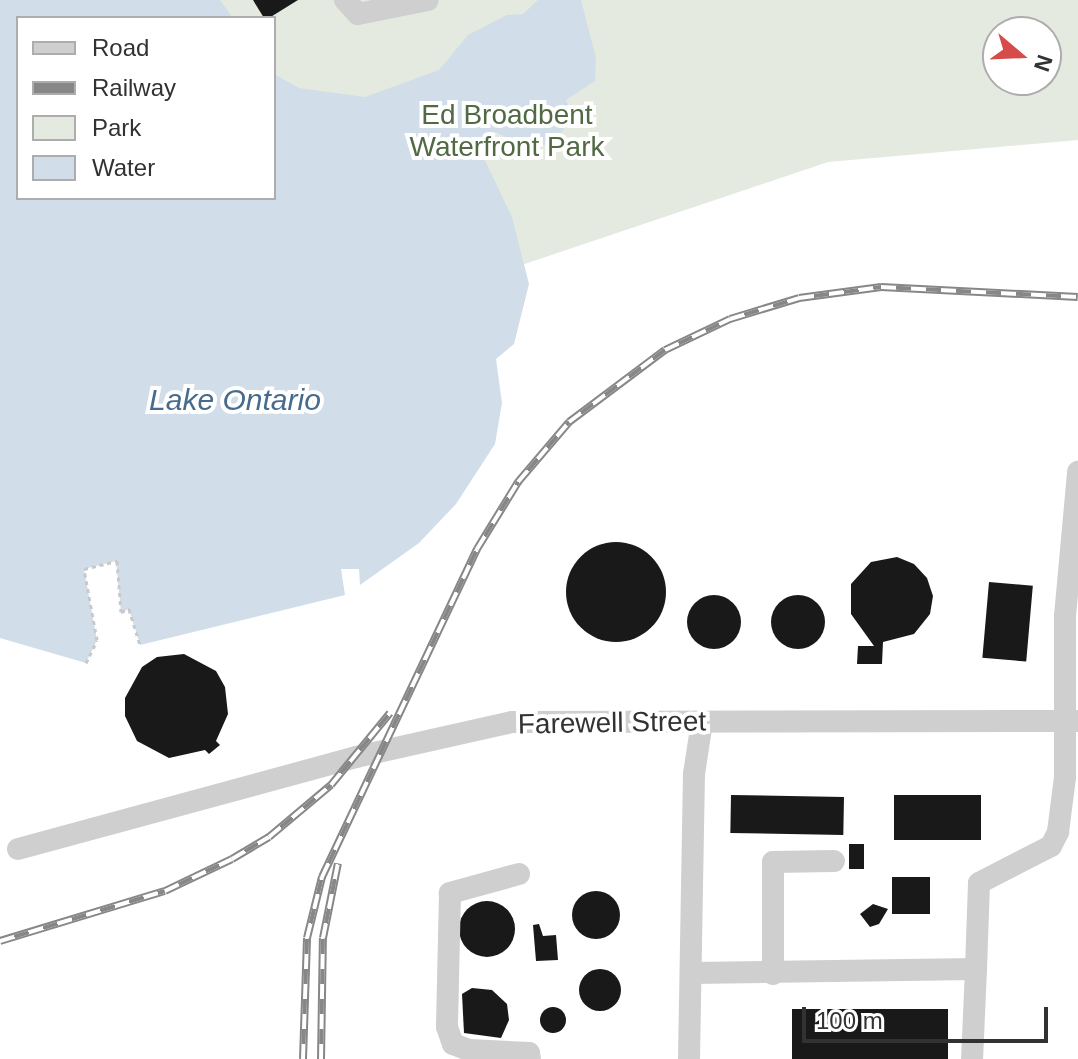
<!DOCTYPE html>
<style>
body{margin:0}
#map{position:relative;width:1078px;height:1059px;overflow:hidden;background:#fff;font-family:Helvetica,sans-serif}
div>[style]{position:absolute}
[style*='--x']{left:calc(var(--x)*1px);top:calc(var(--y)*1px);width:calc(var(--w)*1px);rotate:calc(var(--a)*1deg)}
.green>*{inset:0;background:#e4eadf}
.water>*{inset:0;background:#d1deea}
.building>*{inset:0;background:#191919;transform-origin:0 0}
.round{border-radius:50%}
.path>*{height:3px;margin-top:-1.5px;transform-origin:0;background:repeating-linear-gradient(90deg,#c9c9c9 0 4px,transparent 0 8px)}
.minor>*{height:22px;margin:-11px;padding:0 11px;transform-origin:11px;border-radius:11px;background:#cfcfcf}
.rail>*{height:8px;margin-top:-4px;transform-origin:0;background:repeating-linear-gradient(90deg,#fff 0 15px,#878787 0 30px);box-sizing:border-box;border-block:2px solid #878787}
span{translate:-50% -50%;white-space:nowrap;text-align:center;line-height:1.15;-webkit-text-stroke:8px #fff;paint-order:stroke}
.park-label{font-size:28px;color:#516a43}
.street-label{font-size:28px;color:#323232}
.water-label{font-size:30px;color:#476b8d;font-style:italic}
.legend{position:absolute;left:16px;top:16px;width:260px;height:184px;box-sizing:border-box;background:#fff;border:2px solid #adadad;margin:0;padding:10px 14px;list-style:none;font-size:24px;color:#323232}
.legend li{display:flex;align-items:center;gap:16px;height:40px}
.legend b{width:40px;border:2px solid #adadad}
.north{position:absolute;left:982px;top:16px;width:80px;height:80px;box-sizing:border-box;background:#fff;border:2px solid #adadad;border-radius:50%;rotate:109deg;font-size:22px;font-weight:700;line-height:32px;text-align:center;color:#323232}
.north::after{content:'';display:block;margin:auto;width:28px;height:36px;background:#d54c48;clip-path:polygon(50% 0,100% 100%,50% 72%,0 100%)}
.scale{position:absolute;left:802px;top:1007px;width:246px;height:36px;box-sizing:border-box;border:4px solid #323232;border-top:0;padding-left:10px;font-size:24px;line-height:28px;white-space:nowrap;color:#323232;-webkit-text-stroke:6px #fff;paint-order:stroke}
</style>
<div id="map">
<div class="green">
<i style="clip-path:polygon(evenodd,189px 0,1078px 0,1078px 140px,828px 162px,486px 277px,274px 122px,274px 18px,200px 18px,189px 0,998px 32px,1046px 32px,1046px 80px,998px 80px,998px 32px)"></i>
</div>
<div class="water">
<i style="clip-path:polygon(0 0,220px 0,233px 18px,18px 18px,18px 198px,274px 198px,274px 74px,299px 88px,365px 97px,439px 70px,468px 35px,507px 15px,523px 14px,538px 0,581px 0,596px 58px,595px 81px,566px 100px,573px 117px,557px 138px,535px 150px,495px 132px,479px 148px,512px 217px,529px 284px,514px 344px,496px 359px,502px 403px,495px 444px,456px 504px,419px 543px,360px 585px,359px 569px,341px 569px,345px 595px,140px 645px,129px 609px,121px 612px,116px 561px,84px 569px,97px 640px,86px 663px,0 638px)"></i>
</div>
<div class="building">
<i style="clip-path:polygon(253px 0,298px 0,269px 18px,264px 18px)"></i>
<i class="round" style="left:566px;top:542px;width:100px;height:100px"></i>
<i style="clip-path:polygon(897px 557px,914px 564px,927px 578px,933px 596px,930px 614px,914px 634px,883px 642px,882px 664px,857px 664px,858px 646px,874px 646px,851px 614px,851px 584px,871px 562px)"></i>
<i style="left:989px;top:582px;width:44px;height:76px;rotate:5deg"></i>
<i class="round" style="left:687px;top:595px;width:54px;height:54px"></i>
<i class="round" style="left:771px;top:595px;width:54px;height:54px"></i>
<i style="clip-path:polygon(184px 654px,216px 671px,225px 687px,228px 714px,216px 741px,220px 745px,209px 754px,205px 750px,169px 758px,137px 741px,125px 716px,125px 698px,142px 667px,157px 657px)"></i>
<i style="left:731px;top:795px;width:113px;height:38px;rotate:1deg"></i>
<i style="left:894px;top:795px;width:87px;height:45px"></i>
<i style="left:864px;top:844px;width:25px;height:15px;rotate:90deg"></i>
<i style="left:892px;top:877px;width:38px;height:37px"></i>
<i class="round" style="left:572px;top:891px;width:48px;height:48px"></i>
<i class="round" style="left:459px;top:901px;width:56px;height:56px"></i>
<i style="clip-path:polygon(873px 904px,888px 909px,879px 924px,870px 927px,860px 914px)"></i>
<i style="clip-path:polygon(539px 924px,543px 936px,556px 935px,558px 960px,536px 961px,533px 925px)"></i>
<i class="round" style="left:579px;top:969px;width:42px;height:42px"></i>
<i style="clip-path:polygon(472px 988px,492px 990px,507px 1004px,509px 1020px,501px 1038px,464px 1033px,462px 994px)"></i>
<i class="round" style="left:540px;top:1007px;width:26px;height:26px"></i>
<i style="left:792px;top:1009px;width:156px;height:50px"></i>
</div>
<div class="path">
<i style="--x:86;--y:663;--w:25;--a:-64"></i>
<i style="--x:97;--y:640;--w:72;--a:-100.4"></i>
<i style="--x:84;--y:569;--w:34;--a:-14"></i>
<i style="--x:117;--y:561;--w:51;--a:85.5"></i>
<i style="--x:121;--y:612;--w:9;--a:-21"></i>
<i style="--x:129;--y:609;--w:38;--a:73"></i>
</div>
<div class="minor">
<i style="--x:345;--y:0;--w:19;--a:47"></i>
<i style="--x:358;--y:14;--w:71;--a:-11.3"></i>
<i style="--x:18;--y:849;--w:350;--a:-15.2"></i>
<i style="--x:356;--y:757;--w:160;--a:-12.6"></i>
<i style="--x:512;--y:722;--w:566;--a:-0.1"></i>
<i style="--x:519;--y:874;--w:72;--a:164.6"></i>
<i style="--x:450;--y:893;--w:134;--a:91.3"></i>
<i style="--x:447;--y:1027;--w:18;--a:71"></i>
<i style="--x:453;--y:1044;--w:17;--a:21"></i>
<i style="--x:469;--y:1050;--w:60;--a:2.9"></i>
<i style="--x:529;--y:1053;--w:6;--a:81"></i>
<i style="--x:976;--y:969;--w:86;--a:-88"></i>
<i style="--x:979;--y:883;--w:81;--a:-27.2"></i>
<i style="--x:1051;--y:846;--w:16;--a:-63"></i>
<i style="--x:1058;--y:832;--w:55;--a:-82.7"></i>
<i style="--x:1065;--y:777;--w:161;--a:-90"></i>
<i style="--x:1065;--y:616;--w:145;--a:-84.8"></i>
<i style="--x:692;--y:973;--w:284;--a:-0.8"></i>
<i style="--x:976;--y:969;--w:90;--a:92.5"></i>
<i style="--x:773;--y:974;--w:112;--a:-90"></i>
<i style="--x:773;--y:862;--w:61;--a:-0.9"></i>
<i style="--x:689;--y:1059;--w:285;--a:-89"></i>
<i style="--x:694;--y:774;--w:53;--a:-81.3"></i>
</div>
<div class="rail">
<i style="--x:0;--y:941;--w:172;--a:-16.9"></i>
<i style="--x:165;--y:891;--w:74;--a:-25.5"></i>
<i style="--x:232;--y:859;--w:43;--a:-30.7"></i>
<i style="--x:269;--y:837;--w:81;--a:-40"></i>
<i style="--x:331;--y:785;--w:93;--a:-50.7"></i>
<i style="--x:303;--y:1059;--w:121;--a:-88.1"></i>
<i style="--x:307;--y:938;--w:63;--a:-76.2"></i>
<i style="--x:322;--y:877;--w:363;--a:-64.7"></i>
<i style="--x:477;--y:549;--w:79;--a:-58.5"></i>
<i style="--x:518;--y:482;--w:79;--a:-49.6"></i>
<i style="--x:569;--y:422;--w:120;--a:-36.9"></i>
<i style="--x:665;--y:350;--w:72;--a:-25.5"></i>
<i style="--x:730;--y:319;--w:72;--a:-16.9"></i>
<i style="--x:799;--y:298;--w:83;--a:-7.6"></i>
<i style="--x:881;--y:287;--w:197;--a:2.9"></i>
<i style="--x:321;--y:1059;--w:121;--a:-89.1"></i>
<i style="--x:323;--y:938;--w:76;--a:-78.7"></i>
</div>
<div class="park-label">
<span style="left:507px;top:131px">Ed Broadbent<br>Waterfront Park</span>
</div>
<div class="street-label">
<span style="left:612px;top:723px;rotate:-1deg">Farewell Street</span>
</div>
<div class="water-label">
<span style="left:235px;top:400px">Lake Ontario</span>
</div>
<ul class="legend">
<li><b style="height:10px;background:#cfcfcf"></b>Road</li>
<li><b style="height:10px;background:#878787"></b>Railway</li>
<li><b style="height:22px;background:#e4eadf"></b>Park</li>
<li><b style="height:22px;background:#d1deea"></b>Water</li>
</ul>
<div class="north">N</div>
<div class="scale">100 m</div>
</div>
